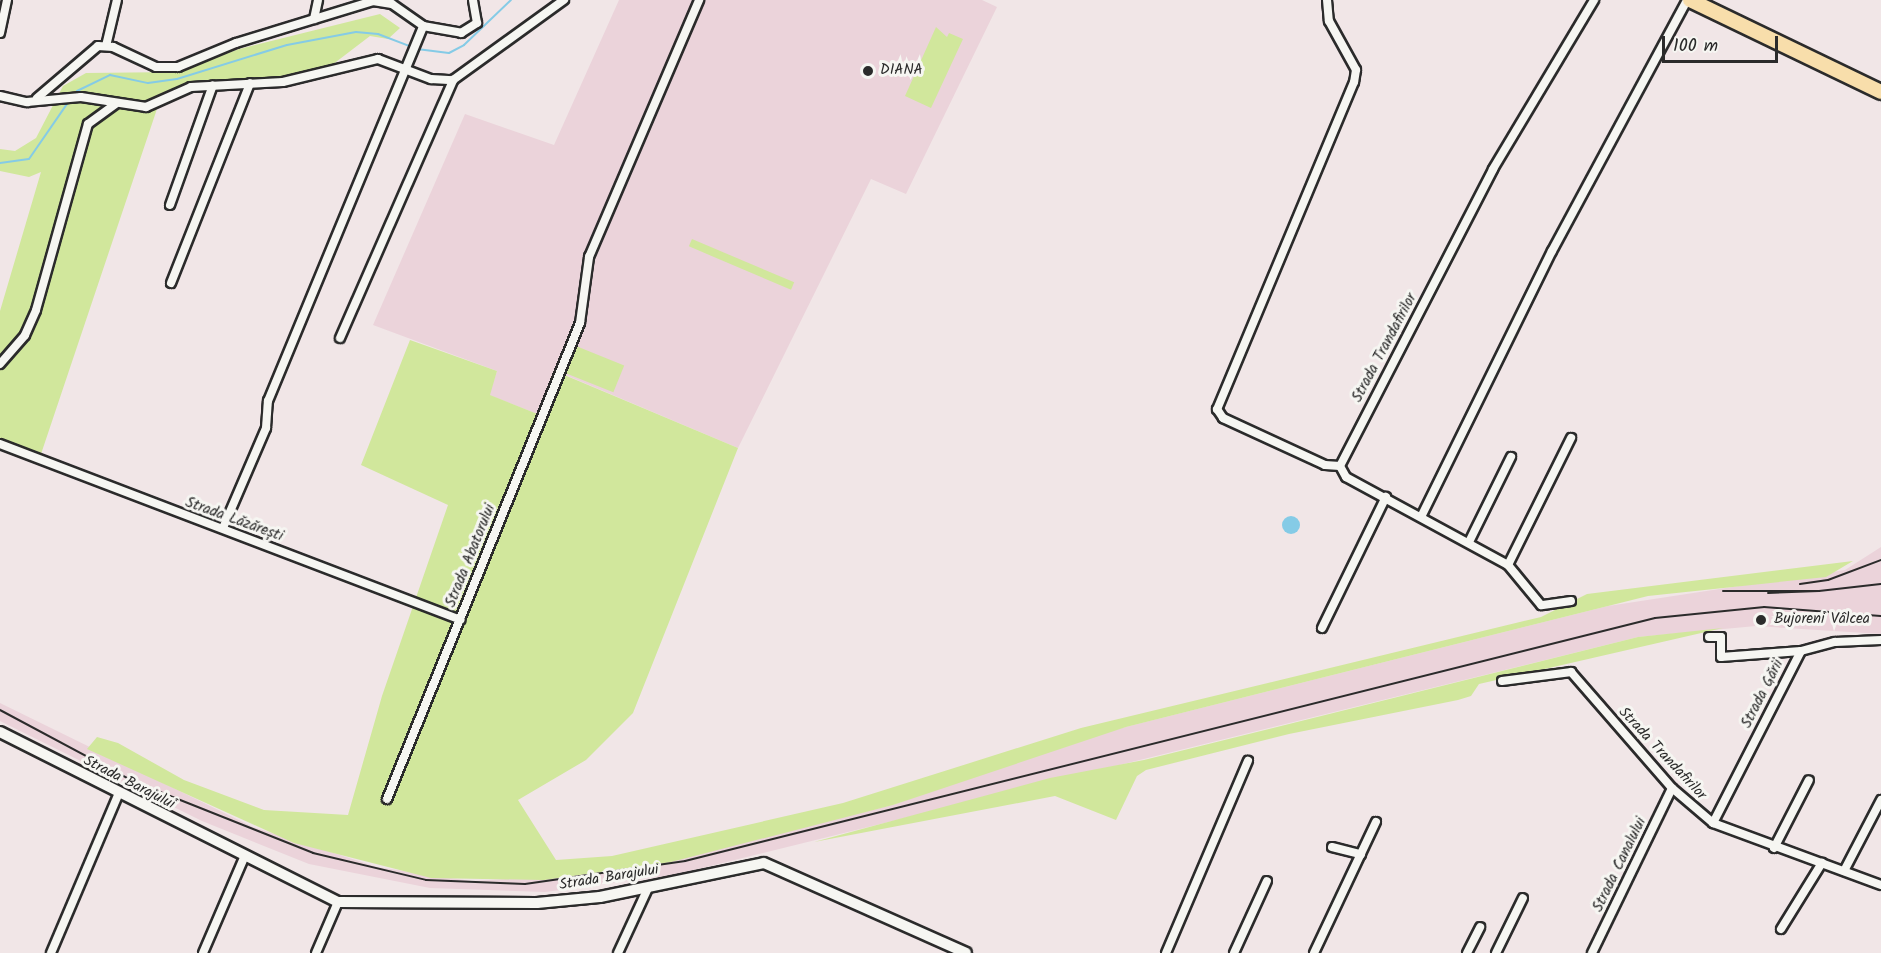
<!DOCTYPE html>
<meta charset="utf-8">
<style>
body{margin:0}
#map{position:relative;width:1881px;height:953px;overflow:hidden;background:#f1e6e7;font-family:Kalam,sans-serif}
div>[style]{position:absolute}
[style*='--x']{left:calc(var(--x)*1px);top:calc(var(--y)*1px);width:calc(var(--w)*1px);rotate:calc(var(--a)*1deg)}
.built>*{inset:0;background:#ebd3da}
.green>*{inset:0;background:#d1e79c;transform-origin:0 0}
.water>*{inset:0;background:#85cbe6}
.round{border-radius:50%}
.stream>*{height:2px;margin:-1px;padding:0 1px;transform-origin:1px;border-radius:1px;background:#85cbe6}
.roads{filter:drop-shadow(2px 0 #2b2b2b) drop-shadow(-2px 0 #2b2b2b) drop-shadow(0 2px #2b2b2b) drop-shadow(0 -2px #2b2b2b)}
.minor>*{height:8px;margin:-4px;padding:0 4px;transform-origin:4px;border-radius:4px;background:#f6f6f2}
.tertiary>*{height:10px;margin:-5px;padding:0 5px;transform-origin:5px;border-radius:5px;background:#f6f6f2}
.trunk>*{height:14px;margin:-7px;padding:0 7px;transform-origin:7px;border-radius:7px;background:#f8deab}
.rail>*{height:2px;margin:-1px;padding:0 1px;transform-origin:1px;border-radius:1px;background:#2b2b2b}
.dots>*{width:16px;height:16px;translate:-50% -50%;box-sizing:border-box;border:3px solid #f6f6f2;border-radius:50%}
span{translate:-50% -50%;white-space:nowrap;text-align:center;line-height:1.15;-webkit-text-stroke:6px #f6f6f2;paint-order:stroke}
.poi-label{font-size:15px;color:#2b2b2b}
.left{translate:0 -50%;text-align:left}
.street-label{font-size:15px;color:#2b2b2b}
.scale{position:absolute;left:1662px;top:36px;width:116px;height:27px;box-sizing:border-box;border:3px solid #2b2b2b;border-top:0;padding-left:8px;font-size:18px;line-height:21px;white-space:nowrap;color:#2b2b2b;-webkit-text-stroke:4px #f6f6f2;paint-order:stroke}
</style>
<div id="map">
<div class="built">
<i style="clip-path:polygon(619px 0,982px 0,997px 7px,906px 194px,871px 179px,738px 448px,563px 374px,545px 417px,489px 395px,497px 371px,373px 325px,465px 114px,554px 145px)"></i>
<i style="clip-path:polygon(1881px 547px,1881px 634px,1756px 626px,1638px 637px,674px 875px,545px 892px,430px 888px,309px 864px,202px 821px,0 721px,0 703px,253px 827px,377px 867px,471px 881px,608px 873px,893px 805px,1066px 742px,1608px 606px,1845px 570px)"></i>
</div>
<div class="green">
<i style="clip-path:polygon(380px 14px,400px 28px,388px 39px,370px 36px,332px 65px,278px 78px,194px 83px,160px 100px,40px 457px,0 439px,0 311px,41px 172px,29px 177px,0 171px,0 149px,15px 151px,36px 138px,63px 86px,86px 73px,177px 72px,239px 49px)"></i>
<i style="clip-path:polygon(936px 27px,947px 37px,949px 33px,963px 39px,931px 108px,905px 96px)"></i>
<i style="left:692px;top:239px;width:111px;height:8px;rotate:23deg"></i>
<i style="clip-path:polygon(410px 340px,497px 371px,490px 395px,545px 417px,562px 374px,738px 448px,633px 713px,586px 760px,518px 800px,556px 860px,612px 856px,843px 803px,1081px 728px,1541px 617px,1587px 594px,1853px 561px,1826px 577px,1648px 596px,1126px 727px,893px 805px,671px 862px,544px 880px,431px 878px,294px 843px,87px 749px,97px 737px,118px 743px,184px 780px,264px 810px,348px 815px,382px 696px,448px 505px,361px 465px)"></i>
<i style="left:576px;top:346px;width:52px;height:29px;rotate:22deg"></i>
<i style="clip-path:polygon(1723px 628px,1479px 684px,1471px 696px,1458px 700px,1289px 734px,1146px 770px,1137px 776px,1116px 820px,1055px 796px,814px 842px,1050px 778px,1144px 760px,1638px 637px)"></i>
</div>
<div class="water">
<i class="round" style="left:1282px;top:516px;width:18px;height:18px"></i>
</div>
<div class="stream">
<i style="--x:417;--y:49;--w:32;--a:7"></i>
<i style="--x:449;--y:53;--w:17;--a:-28"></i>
<i style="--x:464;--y:45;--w:65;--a:-43.8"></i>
<i style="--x:77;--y:91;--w:37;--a:-26"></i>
<i style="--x:110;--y:75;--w:39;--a:12"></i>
<i style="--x:148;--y:83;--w:29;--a:-8"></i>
<i style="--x:177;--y:79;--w:115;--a:-17.2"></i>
<i style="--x:287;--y:45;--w:70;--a:-10.7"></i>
<i style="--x:356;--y:32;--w:22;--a:5"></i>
<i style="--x:378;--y:34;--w:36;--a:21"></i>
<i style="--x:0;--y:163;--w:29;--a:-8"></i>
<i style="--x:29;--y:159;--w:67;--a:-55.4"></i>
</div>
<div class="roads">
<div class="minor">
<i style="--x:1327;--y:0;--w:21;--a:85"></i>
<i style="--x:1329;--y:21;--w:56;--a:61.1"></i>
<i style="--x:1356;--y:70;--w:12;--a:99"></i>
<i style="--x:1354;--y:82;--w:355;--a:112.7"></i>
<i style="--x:1217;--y:409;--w:11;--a:56"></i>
<i style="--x:1223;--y:418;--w:112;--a:24.7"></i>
<i style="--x:1325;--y:465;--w:15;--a:4"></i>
<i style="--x:314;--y:19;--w:19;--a:-78"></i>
<i style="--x:0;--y:33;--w:34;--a:-78"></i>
<i style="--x:106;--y:46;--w:47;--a:-76.6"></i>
<i style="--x:0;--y:96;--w:28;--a:13"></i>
<i style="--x:27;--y:102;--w:54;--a:-5.3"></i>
<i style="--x:81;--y:97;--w:66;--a:8.7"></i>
<i style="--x:146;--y:107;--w:49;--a:-24"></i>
<i style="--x:191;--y:87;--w:92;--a:-3.1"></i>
<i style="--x:283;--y:82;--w:98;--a:-13.6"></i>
<i style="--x:378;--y:59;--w:57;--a:20.7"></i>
<i style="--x:431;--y:79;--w:22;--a:3"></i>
<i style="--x:453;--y:80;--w:137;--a:-35.8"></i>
<i style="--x:37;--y:98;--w:80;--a:-40.4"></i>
<i style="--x:98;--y:46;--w:15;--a:4"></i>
<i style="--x:113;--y:47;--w:47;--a:24.9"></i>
<i style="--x:156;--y:67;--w:22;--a:0"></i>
<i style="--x:178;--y:67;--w:63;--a:-22.5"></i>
<i style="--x:236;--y:43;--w:143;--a:-17"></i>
<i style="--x:373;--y:1;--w:19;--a:9"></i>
<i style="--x:392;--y:4;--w:38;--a:35"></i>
<i style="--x:423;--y:26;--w:39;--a:10"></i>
<i style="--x:461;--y:33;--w:19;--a:-32"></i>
<i style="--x:477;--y:23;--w:23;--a:-100"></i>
<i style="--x:170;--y:205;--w:127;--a:-70.3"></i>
<i style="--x:171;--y:283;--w:215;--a:-68.4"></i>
<i style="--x:340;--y:338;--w:282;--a:-66.3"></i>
<i style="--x:0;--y:364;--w:38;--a:-49"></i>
<i style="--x:25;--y:335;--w:27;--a:-66"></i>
<i style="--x:36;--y:310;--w:193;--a:-74.4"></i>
<i style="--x:88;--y:124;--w:34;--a:-36"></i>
<i style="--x:0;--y:444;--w:493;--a:20.9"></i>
<i style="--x:1422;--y:515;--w:294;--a:-63.8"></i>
<i style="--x:1552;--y:251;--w:285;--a:-61.7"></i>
<i style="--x:223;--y:528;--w:109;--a:-66.7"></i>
<i style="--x:266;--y:428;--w:27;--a:-86"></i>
<i style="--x:268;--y:401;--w:406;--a:-67.5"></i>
<i style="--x:1469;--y:542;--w:95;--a:-63.7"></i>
<i style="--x:1508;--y:565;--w:142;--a:-63.6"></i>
<i style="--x:1571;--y:601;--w:30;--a:172"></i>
<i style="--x:1541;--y:605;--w:52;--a:-129.5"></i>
<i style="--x:1508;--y:565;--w:184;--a:-151.5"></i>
<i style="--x:1346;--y:477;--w:13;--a:-119"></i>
<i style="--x:1340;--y:466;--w:334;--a:-62.7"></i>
<i style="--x:1493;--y:169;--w:197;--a:-59.1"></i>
<i style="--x:1322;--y:628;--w:146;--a:-64"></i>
<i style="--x:1709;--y:637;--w:12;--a:0"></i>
<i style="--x:1721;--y:637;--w:20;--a:90"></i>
<i style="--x:1721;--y:657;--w:80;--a:-4.3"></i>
<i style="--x:1502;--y:681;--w:70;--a:-7.4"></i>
<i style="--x:1571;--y:672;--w:154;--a:49"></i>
<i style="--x:1672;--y:788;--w:54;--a:40.5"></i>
<i style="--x:1713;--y:823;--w:179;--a:20.3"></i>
<i style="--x:387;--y:799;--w:514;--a:-67.93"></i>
<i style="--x:580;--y:323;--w:67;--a:-82.2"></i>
<i style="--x:589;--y:257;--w:280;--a:-66.8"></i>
<i style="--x:1713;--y:823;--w:193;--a:-62.9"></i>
<i style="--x:1801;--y:651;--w:35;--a:-15"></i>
<i style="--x:1835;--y:642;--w:46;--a:-2.5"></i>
<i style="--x:1332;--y:847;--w:30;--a:14"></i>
<i style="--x:1774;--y:848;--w:76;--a:-62.8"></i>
<i style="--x:1844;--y:871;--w:80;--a:-62.5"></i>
<i style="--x:1781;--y:929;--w:78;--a:-58.2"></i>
<i style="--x:51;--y:953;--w:172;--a:-67"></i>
<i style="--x:203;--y:953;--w:103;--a:-66.7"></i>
<i style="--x:316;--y:953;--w:56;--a:-66.7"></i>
<i style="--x:618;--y:953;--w:72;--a:-65.2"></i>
<i style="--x:1166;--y:953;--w:209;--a:-66.9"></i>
<i style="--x:1234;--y:953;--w:79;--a:-65.4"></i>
<i style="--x:1314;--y:953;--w:145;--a:-64.7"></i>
<i style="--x:1467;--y:953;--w:29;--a:-63"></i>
<i style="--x:1496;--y:953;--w:61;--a:-63.9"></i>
<i style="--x:1592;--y:953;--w:183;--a:-64.1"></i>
</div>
<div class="tertiary">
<i style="--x:0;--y:732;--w:378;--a:26.7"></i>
<i style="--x:338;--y:902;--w:199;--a:0.3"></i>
<i style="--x:537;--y:903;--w:63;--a:-5.4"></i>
<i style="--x:600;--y:897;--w:167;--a:-11.7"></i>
<i style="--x:764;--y:863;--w:221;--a:24"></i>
</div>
<div class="trunk">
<i style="--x:1690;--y:0;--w:212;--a:25.7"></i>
</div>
</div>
<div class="rail">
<i style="--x:1800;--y:584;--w:28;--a:-8"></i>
<i style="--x:1828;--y:580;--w:57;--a:-20.7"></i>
<i style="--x:1723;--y:591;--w:96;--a:0"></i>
<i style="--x:1819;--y:591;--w:51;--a:177.8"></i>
<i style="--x:1819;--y:591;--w:62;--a:-6.4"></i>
<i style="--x:0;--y:710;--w:153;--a:28.1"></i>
<i style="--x:135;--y:782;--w:192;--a:21.7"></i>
<i style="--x:313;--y:853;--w:116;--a:13.4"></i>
<i style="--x:426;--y:880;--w:99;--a:2.3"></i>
<i style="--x:525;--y:884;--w:162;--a:-8.2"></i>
<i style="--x:685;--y:861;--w:1000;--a:-14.06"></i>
<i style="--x:1655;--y:618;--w:110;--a:-5.8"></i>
<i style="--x:1764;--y:607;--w:117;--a:4.4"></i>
</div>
<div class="dots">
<i style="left:868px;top:71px;background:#2b2b2b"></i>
<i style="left:1761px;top:620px;background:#2b2b2b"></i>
</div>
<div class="poi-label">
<span class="left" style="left:880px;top:71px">DIANA</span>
<span class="left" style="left:1774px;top:620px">Bujoreni Vâlcea</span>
</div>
<div class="street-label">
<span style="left:1385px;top:348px;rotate:-62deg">Strada Trandafirilor</span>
<span style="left:234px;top:520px;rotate:20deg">Strada Lăzărești</span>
<span style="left:471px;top:556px;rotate:-68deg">Strada Abatorului</span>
<span style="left:1763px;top:694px;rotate:-63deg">Strada Gării</span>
<span style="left:1662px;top:754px;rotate:47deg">Strada Trandafirilor</span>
<span style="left:129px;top:783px;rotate:27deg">Strada Barajului</span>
<span style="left:1620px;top:865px;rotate:-64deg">Strada Canalului</span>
<span style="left:609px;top:878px;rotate:-9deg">Strada Barajului</span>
</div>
<div class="scale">100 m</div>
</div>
